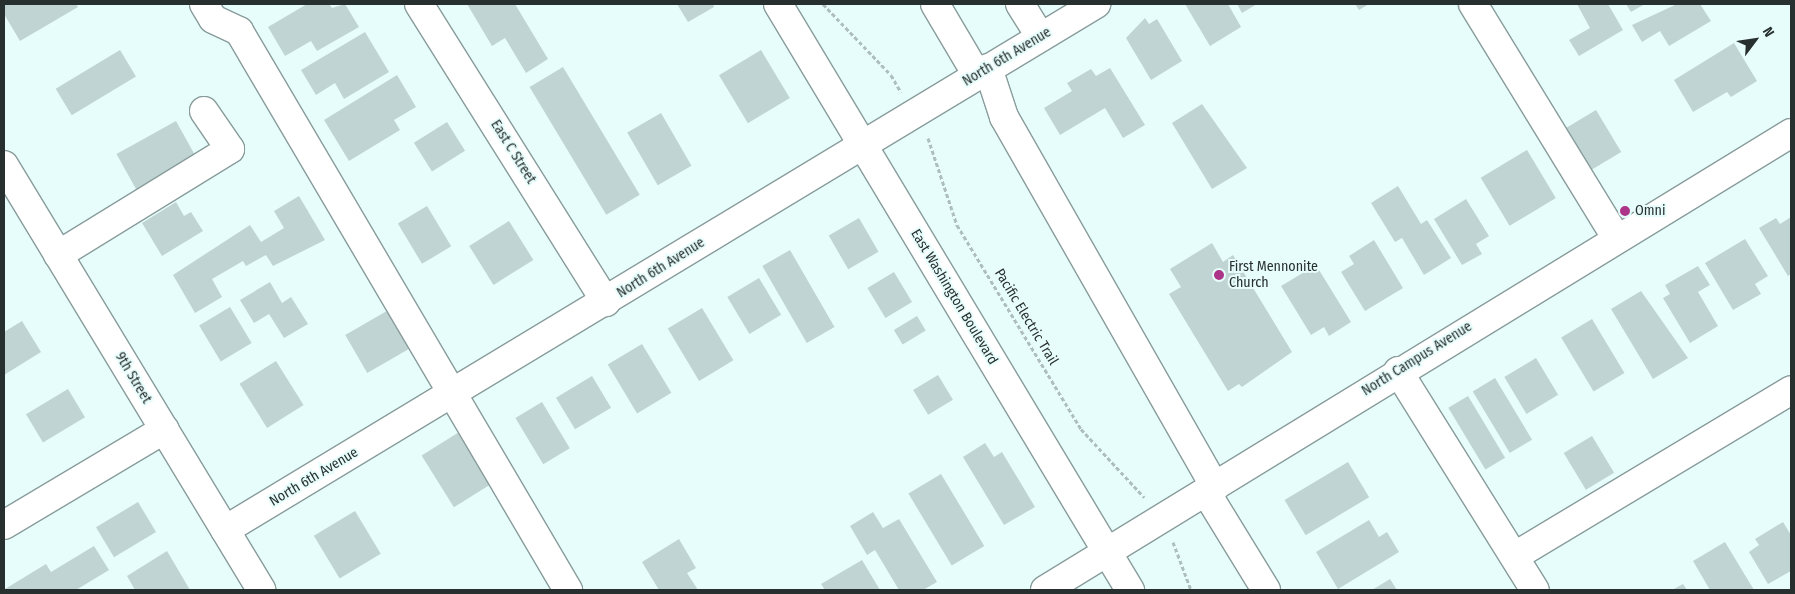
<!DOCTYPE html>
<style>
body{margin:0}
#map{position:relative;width:1795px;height:594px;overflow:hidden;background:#e7fdfb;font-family:"Fira Sans Condensed",sans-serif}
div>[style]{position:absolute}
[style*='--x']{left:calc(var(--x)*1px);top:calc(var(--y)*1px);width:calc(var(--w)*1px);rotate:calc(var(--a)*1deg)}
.building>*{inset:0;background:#c0d5d3;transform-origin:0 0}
.path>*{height:3px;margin-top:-1.5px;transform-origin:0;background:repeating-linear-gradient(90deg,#adbebd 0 4px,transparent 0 6.5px)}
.roads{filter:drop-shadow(1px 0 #889c9b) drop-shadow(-1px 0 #889c9b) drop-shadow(0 1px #889c9b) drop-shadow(0 -1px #889c9b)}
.minor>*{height:28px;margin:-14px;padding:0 14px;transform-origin:14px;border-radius:14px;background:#fff}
.dots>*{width:14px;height:14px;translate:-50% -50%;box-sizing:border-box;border:2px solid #e7fdfb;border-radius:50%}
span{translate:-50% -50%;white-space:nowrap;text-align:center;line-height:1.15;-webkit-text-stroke:4px #e7fdfb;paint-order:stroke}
.street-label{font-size:14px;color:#28302f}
.poi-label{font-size:14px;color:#28302f}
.left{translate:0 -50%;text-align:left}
.frame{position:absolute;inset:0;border:5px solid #28302f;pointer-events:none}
.north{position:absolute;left:1730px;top:15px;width:50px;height:50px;-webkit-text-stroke:4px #e7fdfb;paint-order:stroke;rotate:59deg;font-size:14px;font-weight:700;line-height:20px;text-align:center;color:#28302f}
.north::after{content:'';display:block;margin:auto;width:18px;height:22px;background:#28302f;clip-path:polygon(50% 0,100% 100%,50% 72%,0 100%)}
</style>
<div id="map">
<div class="building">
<i style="clip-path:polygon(4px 4px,76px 4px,78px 7px,20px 41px,4px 14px)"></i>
<i style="clip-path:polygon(307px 4px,329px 4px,332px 8px,345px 4px,359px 27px,317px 51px,311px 41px,285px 56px,268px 27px)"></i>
<i style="clip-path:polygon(467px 4px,515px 4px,548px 59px,526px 73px,505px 38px,492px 46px)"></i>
<i style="clip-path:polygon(677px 4px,713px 4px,714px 7px,688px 22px)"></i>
<i style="clip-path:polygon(1185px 4px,1228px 4px,1241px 27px,1210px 46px)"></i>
<i style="clip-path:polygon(1237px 4px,1257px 4px,1242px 13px)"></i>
<i style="clip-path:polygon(1355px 4px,1369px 4px,1359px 10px)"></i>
<i style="clip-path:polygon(1577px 4px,1608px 4px,1623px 30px,1579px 56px,1569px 40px,1590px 28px)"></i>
<i style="clip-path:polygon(1626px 4px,1645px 4px,1631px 12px)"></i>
<i style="clip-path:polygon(1677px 4px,1700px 4px,1711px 21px,1669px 46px,1660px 31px,1642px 42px,1632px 25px)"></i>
<i style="clip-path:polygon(1145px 18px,1149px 24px,1157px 19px,1182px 61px,1151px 80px,1126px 38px)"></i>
<i style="clip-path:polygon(365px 32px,389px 72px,344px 99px,335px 83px,316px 95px,301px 70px)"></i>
<i style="clip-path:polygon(1734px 43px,1757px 81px,1731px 97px,1727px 92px,1693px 112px,1674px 80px)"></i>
<i style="left:120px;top:50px;width:31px;height:75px;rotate:59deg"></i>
<i style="left:761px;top:50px;width:56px;height:49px;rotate:59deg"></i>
<i style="left:563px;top:67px;width:149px;height:39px;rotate:59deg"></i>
<i style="clip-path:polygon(1110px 68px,1145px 125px,1123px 138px,1105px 108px,1060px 135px,1044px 108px,1072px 91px,1067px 83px,1091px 69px,1096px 76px)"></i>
<i style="clip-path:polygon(397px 75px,416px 107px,394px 120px,400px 130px,349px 161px,324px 120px)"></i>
<i style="clip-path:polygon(1202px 104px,1247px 168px,1212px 189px,1172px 123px)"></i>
<i style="left:1596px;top:110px;width:49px;height:36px;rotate:59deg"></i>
<i style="left:661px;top:113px;width:61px;height:39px;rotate:60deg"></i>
<i style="left:176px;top:121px;width:45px;height:68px;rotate:61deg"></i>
<i style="left:447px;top:122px;width:34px;height:39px;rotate:58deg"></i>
<i style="left:1527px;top:150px;width:56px;height:54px;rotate:59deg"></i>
<i style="clip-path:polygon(1398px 186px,1421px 224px,1427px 220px,1451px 258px,1424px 275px,1402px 238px,1395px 242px,1371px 203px)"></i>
<i style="clip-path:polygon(299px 196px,325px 240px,273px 266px,266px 255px,246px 266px,243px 261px,212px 279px,222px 297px,195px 313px,173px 275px,250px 225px,261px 242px,284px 228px,274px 211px)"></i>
<i style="clip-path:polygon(1466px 199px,1489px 236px,1476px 244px,1482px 254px,1462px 265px,1434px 219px)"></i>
<i style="clip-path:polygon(176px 202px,184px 216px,191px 212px,203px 231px,162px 256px,142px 223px)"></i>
<i style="left:427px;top:206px;width:47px;height:34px;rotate:59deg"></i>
<i style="clip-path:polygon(1791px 217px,1791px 274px,1788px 276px,1759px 228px,1776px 218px,1780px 224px)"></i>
<i style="left:859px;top:218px;width:39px;height:35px;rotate:60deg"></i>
<i style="left:509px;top:221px;width:46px;height:47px;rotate:58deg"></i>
<i style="clip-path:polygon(1745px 239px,1768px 276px,1755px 284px,1761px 294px,1733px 310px,1705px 263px)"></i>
<i style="clip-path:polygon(1374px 240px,1403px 288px,1365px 311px,1341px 272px,1354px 264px,1349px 256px)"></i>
<i style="clip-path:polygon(1212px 243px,1223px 262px,1233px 255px,1292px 352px,1242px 387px,1239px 384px,1228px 391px,1169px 294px,1181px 287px,1170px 269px)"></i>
<i style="left:790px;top:250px;width:89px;height:32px;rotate:60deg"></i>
<i style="clip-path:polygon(1316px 265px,1351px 322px,1329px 336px,1324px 327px,1311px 335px,1281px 286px)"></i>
<i style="clip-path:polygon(1698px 266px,1710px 285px,1698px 292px,1718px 326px,1690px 343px,1663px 298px,1670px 294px,1665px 285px)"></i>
<i style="left:894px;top:272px;width:35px;height:31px;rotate:59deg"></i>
<i style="left:759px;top:278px;width:43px;height:37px;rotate:59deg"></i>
<i style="clip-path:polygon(270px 282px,282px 303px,291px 297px,308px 324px,284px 338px,269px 314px,254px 323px,240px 300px)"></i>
<i style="clip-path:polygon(1641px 291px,1688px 358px,1653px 379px,1611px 309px)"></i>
<i style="left:230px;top:307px;width:42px;height:36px;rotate:59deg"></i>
<i style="left:392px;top:308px;width:44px;height:54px;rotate:60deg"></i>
<i style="left:702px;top:308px;width:61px;height:40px;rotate:59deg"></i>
<i style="left:917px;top:316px;width:17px;height:27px;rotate:59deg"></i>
<i style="left:1592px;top:319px;width:63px;height:36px;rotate:59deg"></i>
<i style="clip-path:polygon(22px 321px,41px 352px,4px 375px,4px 332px)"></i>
<i style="left:642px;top:344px;width:57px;height:40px;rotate:59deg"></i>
<i style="left:1536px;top:358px;width:43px;height:37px;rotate:59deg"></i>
<i style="left:276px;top:361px;width:52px;height:43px;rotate:58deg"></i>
<i style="left:938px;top:375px;width:29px;height:29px;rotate:59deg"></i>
<i style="left:592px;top:376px;width:37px;height:42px;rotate:59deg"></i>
<i style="left:1495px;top:378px;width:72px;height:26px;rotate:59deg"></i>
<i style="left:68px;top:389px;width:33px;height:49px;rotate:59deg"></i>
<i style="left:1468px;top:396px;width:72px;height:23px;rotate:59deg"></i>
<i style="left:542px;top:402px;width:54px;height:31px;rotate:59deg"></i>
<i style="left:464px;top:429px;width:61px;height:50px;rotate:58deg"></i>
<i style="left:1592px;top:436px;width:43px;height:33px;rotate:59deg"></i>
<i style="clip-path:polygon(985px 443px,994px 457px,1002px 452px,1035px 507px,1004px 525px,963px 457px)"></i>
<i style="left:1348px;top:462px;width:41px;height:74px;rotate:59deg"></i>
<i style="left:941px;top:474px;width:84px;height:38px;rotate:59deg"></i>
<i style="left:138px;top:502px;width:35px;height:49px;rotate:59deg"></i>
<i style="left:355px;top:511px;width:50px;height:48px;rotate:59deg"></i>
<i style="clip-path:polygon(873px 512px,883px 528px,899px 519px,937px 582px,923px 590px,899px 590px,875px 550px,867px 555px,850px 526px)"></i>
<i style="clip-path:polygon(1369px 520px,1379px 537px,1387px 532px,1399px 552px,1338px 589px,1316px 552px)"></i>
<i style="clip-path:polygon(1783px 522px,1791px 535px,1791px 571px,1768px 584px,1749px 552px,1759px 545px,1755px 539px)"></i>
<i style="clip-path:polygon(679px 539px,696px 568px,687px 573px,698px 590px,659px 590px,642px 562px)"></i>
<i style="clip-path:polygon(1725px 542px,1754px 590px,1710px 590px,1693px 561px)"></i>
<i style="clip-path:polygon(94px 546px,109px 570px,76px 590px,5px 589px,46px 564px,51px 572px)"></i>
<i style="clip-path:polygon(167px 551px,190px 590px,135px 590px,127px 576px)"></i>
<i style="clip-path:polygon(862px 560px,880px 590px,825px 590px,821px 584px)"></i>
<i style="clip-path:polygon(1390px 579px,1397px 590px,1372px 590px)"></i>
<i style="clip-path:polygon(1683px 584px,1687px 590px,1672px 590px)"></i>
</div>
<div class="path">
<i style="--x:823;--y:4;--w:98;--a:46.2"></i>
<i style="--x:891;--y:75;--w:20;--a:60"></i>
<i style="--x:928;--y:138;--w:92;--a:71.6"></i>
<i style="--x:957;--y:225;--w:239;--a:58.7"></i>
<i style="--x:1081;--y:429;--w:93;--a:47.2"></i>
<i style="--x:1173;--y:542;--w:51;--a:69.4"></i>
</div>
<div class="roads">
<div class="minor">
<i style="--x:204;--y:4;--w:17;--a:59"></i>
<i style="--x:213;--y:19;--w:29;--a:25"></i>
<i style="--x:239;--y:31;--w:649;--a:59.52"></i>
<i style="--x:419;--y:4;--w:352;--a:57.9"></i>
<i style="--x:778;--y:4;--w:684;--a:59.01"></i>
<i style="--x:935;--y:4;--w:82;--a:59.4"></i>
<i style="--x:1020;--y:4;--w:39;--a:58"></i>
<i style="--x:1473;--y:4;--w:273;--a:58.5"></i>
<i style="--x:988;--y:68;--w:52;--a:71.9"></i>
<i style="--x:1004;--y:117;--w:426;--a:60.3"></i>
<i style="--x:4;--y:165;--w:497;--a:58.8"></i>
<i style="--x:58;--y:255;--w:202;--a:-31.6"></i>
<i style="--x:230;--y:149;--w:46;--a:-124.4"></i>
<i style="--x:1398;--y:371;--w:258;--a:58"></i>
<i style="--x:1206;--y:492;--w:115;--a:58.5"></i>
<i style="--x:4;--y:525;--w:187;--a:-30.8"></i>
<i style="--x:225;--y:530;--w:1018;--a:-31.13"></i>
<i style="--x:1515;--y:556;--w:322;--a:-31"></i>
<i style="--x:1045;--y:590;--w:875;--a:-31.49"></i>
</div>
</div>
<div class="dots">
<i style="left:1625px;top:211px;background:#ac3489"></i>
<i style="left:1219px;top:275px;background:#ac3489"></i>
</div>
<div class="street-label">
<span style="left:1007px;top:57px;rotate:-31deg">North 6th Avenue</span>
<span style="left:513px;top:152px;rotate:58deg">East C Street</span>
<span style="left:661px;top:268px;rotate:-32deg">North 6th Avenue</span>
<span style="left:954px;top:297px;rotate:59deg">East Washington Boulevard</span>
<span style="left:1026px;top:317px;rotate:59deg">Pacific Electric Trail</span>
<span style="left:1417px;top:359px;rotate:-32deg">North Campus Avenue</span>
<span style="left:133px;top:378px;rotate:59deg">9th Street</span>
<span style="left:314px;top:477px;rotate:-31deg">North 6th Avenue</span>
</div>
<div class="poi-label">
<span class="left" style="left:1635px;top:211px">Omni</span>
<span class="left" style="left:1229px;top:275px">First Mennonite<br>Church</span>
</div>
<div class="frame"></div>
<div class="north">N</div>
</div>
